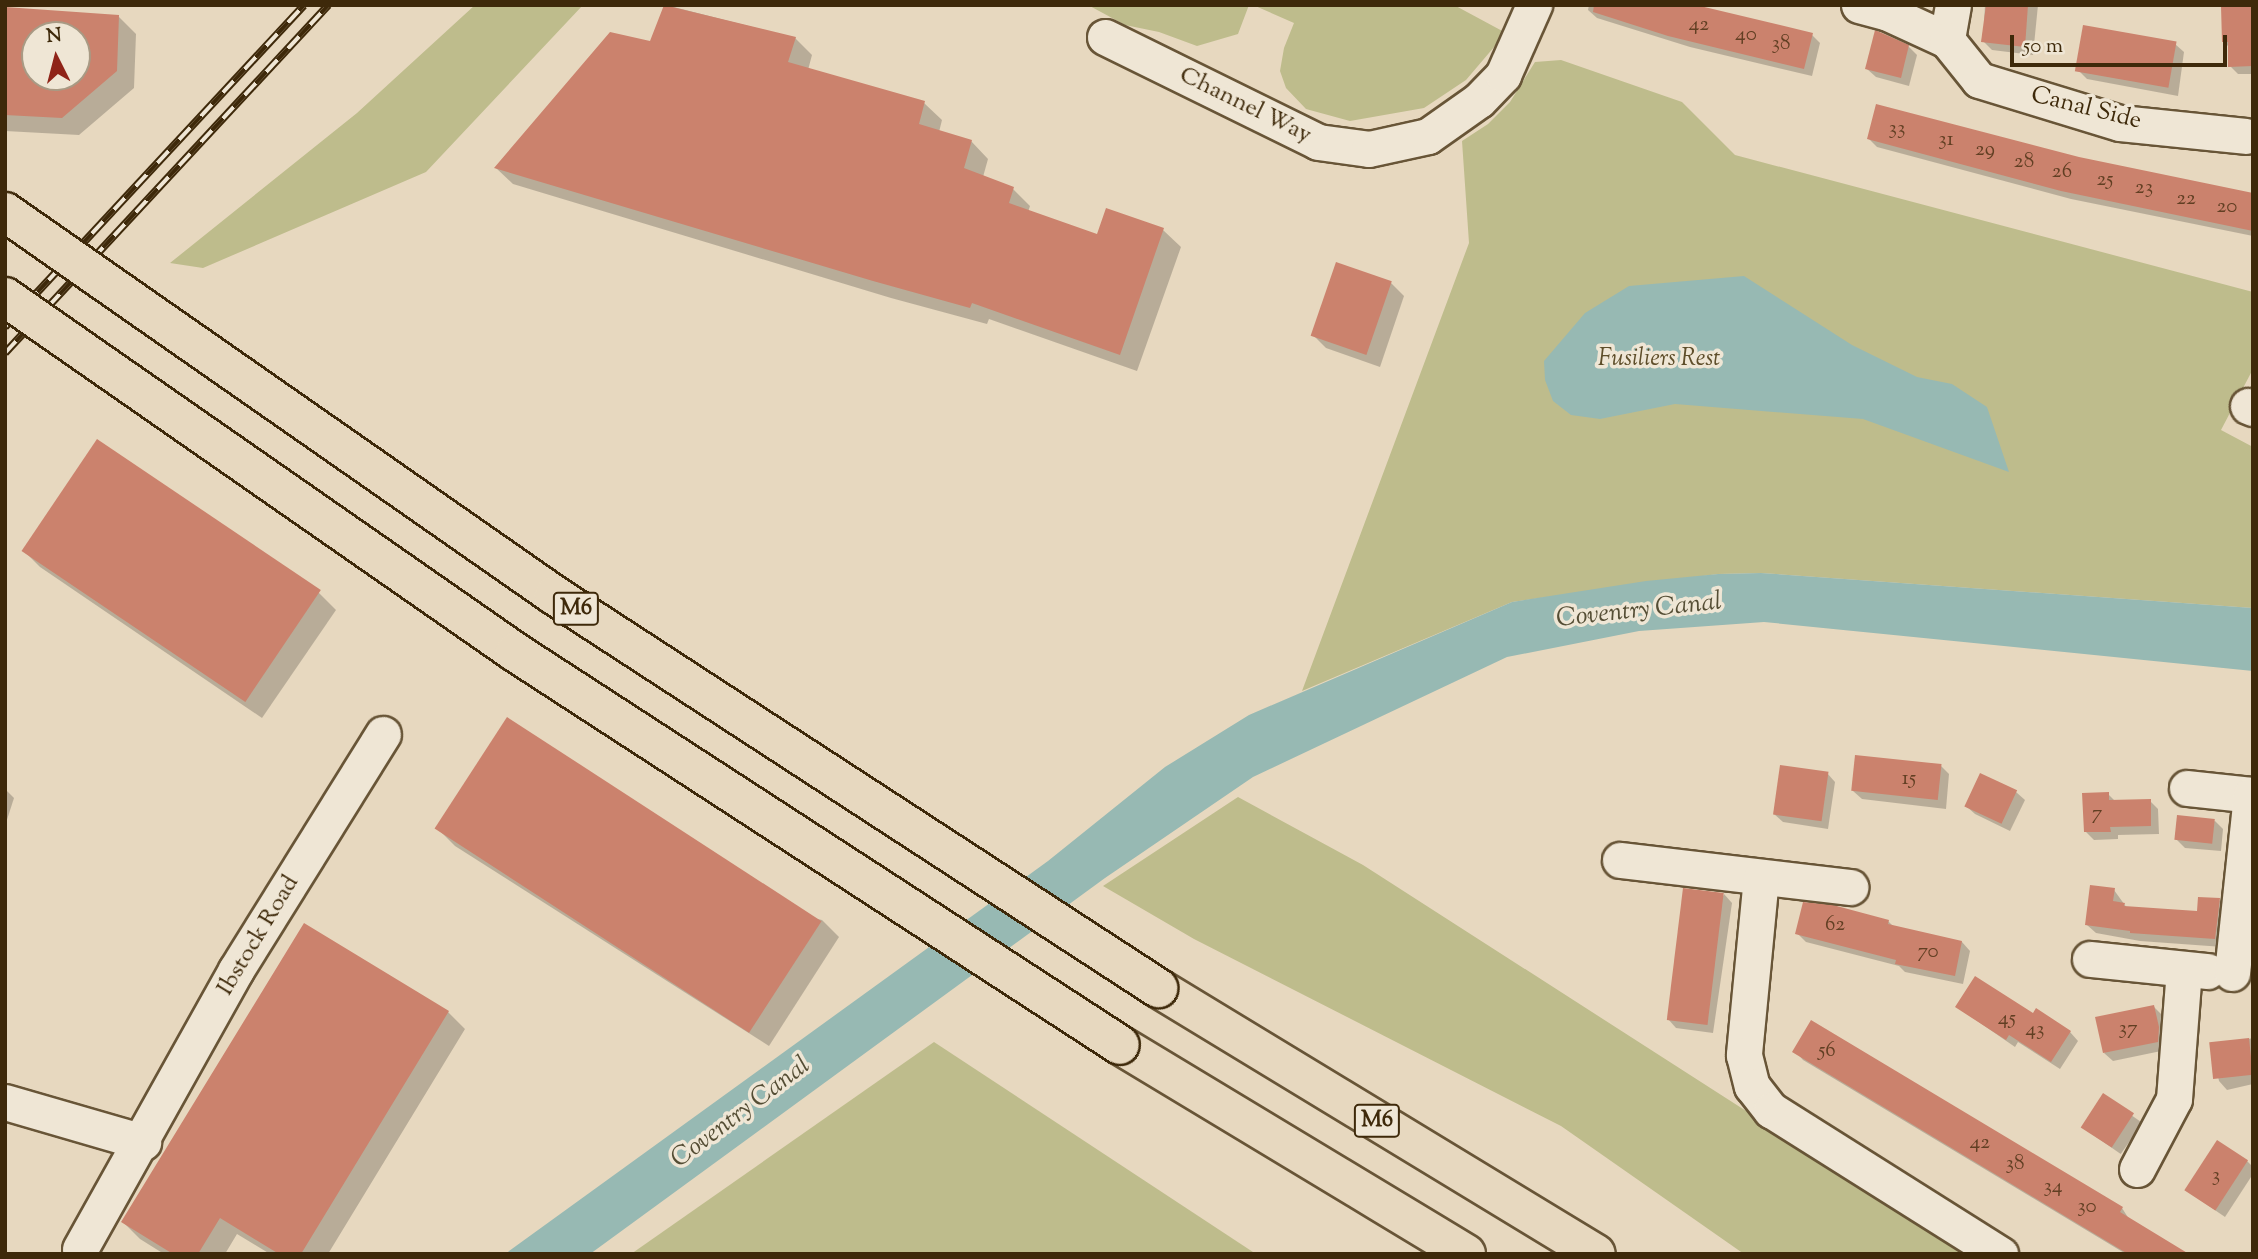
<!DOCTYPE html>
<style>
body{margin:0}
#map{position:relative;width:2258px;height:1259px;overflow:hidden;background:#e7d8bf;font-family:"Sorts Mill Goudy",serif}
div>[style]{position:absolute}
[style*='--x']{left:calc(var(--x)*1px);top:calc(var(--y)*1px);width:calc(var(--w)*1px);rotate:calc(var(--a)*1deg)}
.green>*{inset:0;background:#bebc8c}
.water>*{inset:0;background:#97b9b3}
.shadow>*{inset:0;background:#0003;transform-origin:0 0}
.building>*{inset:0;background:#cb826d;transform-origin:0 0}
.roads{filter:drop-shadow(2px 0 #685537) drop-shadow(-2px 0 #685537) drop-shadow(0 2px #685537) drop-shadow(0 -2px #685537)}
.minor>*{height:35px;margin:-17.5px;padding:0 17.5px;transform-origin:17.5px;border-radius:17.5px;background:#efe6d5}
.motorway>*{height:38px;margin:-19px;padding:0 19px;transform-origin:19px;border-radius:19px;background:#e7d8bf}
.rail>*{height:8px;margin-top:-4px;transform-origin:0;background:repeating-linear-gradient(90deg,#efe6d5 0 16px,#3e290a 0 32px);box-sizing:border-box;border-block:2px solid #3e290a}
.bridges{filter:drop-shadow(2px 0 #3e290a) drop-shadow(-2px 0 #3e290a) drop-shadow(0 2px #3e290a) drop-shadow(0 -2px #3e290a)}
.motorway-bridge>*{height:38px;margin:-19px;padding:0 19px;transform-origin:19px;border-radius:19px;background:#e7d8bf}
span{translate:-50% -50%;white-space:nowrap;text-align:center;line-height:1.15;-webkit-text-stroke:7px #efe6d5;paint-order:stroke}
.number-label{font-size:21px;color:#613f23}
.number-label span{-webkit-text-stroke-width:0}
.shield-label span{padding:2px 5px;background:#efe6d5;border:2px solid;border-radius:5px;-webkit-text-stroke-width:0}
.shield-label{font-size:23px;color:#3e290a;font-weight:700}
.street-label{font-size:24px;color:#3e290a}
.park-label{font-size:24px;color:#5e4e2a;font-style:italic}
.water-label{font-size:26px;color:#544d34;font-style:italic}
.frame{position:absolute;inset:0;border:7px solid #3e290a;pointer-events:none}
.north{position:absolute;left:21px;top:21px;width:70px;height:70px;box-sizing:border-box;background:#efe6d5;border:2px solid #a89a84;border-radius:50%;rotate:354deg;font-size:19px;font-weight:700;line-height:28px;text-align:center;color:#3e290a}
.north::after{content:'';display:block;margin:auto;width:24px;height:32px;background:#8f2418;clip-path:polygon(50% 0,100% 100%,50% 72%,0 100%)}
.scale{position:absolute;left:2010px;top:35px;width:217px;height:32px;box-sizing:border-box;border:4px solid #3e290a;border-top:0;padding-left:9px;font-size:21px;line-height:24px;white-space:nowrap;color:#3e290a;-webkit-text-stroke:5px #efe6d5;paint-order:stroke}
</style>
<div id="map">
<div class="green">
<i style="clip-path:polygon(475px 5px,583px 5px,426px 172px,203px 268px,170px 263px,357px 113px)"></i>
<i style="clip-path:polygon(1088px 5px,1249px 5px,1238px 34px,1197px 46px,1159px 32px,1125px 25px)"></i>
<i style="clip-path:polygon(1253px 5px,1454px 5px,1506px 33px,1466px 80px,1424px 108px,1350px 121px,1306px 109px,1286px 88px,1280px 71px,1284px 48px,1294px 23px)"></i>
<i style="clip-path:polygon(1561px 60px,1682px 102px,1735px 155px,2253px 292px,2253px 369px,2221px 430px,2253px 447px,2253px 608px,1761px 573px,1718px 574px,1512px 602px,1302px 691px,1469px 243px,1462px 141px,1488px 124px,1510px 102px,1535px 62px)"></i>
<i style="clip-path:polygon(1238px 797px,1363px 865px,1969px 1254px,1744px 1254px,1561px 1126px,1194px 939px,1103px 886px)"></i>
<i style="clip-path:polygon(934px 1042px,1256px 1254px,631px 1254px)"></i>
</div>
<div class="water">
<i style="clip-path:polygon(1744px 276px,1852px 345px,1917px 377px,1952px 384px,1987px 407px,2009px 472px,1863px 419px,1675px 404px,1600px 419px,1571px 415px,1553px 401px,1545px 380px,1544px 361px,1585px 313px,1629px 286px)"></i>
<i style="clip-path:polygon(1761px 573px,2253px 608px,2253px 671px,1764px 622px,1639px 631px,1507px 657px,1253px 777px,1105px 878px,590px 1254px,505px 1254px,1048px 861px,1165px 767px,1249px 715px,1512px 602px,1646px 581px,1718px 574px)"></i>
</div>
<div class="shadow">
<i style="clip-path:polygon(666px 5px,795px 38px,812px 55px,808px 70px,924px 103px,942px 120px,939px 132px,971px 141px,988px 159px,983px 177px,1013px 189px,1030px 206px,1028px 212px,1098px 237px,1107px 210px,1163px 230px,1181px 247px,1137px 371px,989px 319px,987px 324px,891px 298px,513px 184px,496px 168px,651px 43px)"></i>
<i style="clip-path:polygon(1589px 5px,1691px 5px,1812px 35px,1820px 43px,1812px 76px,1690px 47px,1597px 18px,1588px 10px)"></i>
<i style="clip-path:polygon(1985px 5px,2038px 5px,2033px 55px,1992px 50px,1983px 41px)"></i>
<i style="clip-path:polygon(2225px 5px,2253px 5px,2253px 74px,2238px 74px,2230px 66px,2229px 47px,2223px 41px)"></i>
<i style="clip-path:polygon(evenodd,5px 9px,119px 17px,136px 34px,134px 88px,79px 135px,5px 131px,5px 9px,35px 35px,77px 35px,77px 77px,35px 77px,35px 35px)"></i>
<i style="clip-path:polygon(2175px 44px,2184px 52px,2178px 96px,2087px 79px,2078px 70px)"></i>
<i style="clip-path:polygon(1908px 46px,1917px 55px,1909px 86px,1876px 77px,1867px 69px)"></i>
<i style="clip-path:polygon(1869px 139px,2079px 159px,2253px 195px,2253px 236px,2071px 199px,1877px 147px)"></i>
<i style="clip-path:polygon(1391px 283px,1404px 296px,1380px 367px,1326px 348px,1313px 335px)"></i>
<i style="clip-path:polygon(23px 550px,319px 593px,336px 610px,262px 718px,40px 567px)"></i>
<i style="clip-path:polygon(1941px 766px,1949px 774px,1946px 809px,1862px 799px,1853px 791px)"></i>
<i style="clip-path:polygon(1827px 773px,1835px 782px,1828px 829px,1783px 822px,1774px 814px)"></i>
<i style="clip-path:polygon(1981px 775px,2016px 792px,2025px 800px,2010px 831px,1975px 814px,1966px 806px)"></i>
<i style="clip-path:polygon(5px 789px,14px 798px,5px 826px)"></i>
<i style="clip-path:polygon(2108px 794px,2116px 802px,2150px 801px,2158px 809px,2159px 834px,2118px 835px,2118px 839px,2094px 840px,2086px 832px)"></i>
<i style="clip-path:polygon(2215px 821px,2223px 829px,2221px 851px,2185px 848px,2176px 839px)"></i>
<i style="clip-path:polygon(438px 829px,822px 920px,839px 937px,769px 1046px,455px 846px)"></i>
<i style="clip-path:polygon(2114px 890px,2127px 908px,2199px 913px,2219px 900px,2227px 908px,2223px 947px,2140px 941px,2096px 933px,2087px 925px)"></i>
<i style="clip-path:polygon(1724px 894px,1732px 903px,1713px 1033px,1676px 1028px,1668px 1019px)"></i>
<i style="clip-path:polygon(1888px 921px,1894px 927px,1962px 942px,1970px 951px,1963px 984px,1905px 972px,1899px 966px,1806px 942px,1797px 933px)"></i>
<i style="clip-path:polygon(1957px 1007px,2033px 1015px,2070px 1032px,2078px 1041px,2060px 1069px,2018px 1042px,2015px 1047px)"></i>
<i style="clip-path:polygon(2154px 1007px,2162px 1015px,2166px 1050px,2113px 1061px,2104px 1053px)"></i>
<i style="clip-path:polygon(448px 1012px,465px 1029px,328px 1254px,270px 1254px,237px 1234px,225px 1254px,164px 1254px,140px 1239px,123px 1222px)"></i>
<i style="clip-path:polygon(2253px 1038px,2253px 1084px,2227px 1090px,2219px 1081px,2212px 1047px)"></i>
<i style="clip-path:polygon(1795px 1051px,2122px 1208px,2129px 1219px,2185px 1254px,2126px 1254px,1803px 1060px)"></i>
<i style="left:2104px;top:1096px;width:47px;height:38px;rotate:35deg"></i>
<i style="clip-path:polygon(2247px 1161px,2253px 1167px,2253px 1174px,2225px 1217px,2187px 1191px)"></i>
</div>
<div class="building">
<i style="clip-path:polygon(664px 5px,796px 37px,788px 62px,925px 101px,919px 124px,972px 140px,964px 168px,1014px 187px,1009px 203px,1097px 234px,1106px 208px,1164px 228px,1120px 355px,972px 303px,970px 308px,873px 281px,494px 168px,610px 32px,650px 41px)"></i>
<i style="clip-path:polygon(1594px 5px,1696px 5px,1813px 33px,1804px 69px,1668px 36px,1593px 12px)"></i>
<i style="clip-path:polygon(1986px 5px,2028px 5px,2025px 47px,1981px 42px)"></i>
<i style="clip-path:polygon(2221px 6px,2253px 6px,2253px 66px,2228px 67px,2228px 42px,2222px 42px)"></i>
<i style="clip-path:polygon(evenodd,5px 7px,119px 15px,117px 71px,62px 118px,5px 115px,5px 7px,35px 35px,77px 35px,77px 77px,35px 77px,35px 35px)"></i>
<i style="left:2083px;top:25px;width:95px;height:47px;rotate:10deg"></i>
<i style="clip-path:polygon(1875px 30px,1909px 45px,1901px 78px,1865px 69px)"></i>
<i style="clip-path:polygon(1876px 104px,2079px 157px,2253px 193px,2253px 231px,2061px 191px,1867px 139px)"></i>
<i style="left:1336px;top:262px;width:59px;height:78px;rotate:19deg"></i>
<i style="left:97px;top:439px;width:270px;height:135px;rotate:34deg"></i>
<i style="left:507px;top:717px;width:375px;height:133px;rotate:33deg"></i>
<i style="left:1855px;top:755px;width:87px;height:36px;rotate:6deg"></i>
<i style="left:1780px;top:765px;width:49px;height:50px;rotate:8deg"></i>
<i style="left:1980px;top:773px;width:41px;height:37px;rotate:25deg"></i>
<i style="clip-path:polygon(2109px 792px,2109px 800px,2151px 799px,2151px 826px,2110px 827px,2111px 832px,2084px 832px,2082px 793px)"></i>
<i style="left:2177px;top:815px;width:38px;height:25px;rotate:6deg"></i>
<i style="clip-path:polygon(2090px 885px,2115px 888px,2113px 901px,2125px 903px,2124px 906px,2197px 911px,2198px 897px,2220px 898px,2215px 939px,2130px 933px,2130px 931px,2085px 925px)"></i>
<i style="left:1683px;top:888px;width:41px;height:133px;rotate:7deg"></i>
<i style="clip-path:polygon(1803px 902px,1833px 905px,1889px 920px,1888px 924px,1962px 941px,1955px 976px,1895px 964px,1896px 960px,1795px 934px)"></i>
<i style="clip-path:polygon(304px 923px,449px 1011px,301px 1254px,279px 1254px,220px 1218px,198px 1254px,173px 1254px,121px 1222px)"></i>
<i style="clip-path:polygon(1975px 976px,2033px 1013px,2036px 1008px,2071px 1031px,2051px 1062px,2009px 1035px,2006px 1040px,1955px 1007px)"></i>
<i style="clip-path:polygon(2154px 1005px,2159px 1027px,2158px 1042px,2103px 1053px,2095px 1017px)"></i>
<i style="clip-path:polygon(1811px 1020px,2123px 1207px,2120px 1212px,2189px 1254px,2128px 1254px,1792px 1052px)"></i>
<i style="left:2249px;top:1038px;width:37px;height:40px;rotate:84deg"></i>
<i style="left:2103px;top:1093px;width:37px;height:41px;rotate:33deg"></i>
<i style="left:2217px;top:1140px;width:37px;height:60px;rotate:33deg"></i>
</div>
<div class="roads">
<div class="minor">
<i style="--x:1859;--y:5;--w:28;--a:15"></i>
<i style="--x:1886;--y:12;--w:67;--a:24.7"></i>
<i style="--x:1953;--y:5;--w:36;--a:100"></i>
<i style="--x:1947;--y:40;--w:51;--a:51.3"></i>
<i style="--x:1979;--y:80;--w:147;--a:17"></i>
<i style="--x:2120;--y:123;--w:126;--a:5.9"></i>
<i style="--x:1105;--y:37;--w:237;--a:26.2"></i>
<i style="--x:1318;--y:142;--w:51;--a:7.8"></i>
<i style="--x:1369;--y:149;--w:60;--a:-12.4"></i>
<i style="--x:1428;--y:136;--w:62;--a:-35.2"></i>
<i style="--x:1479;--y:100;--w:35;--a:-46"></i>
<i style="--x:1503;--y:75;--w:77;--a:-66.1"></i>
<i style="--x:2248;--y:406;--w:5;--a:22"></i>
<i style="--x:2187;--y:788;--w:66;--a:6.1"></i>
<i style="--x:1620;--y:860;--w:232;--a:6.7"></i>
<i style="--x:1761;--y:877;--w:179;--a:95.5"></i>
<i style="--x:1744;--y:1055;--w:32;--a:76"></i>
<i style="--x:1752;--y:1086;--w:31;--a:52"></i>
<i style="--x:1771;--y:1110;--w:271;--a:32.2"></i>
<i style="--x:2090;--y:959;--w:118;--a:5.9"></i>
<i style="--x:2232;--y:973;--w:179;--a:-83.9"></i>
<i style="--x:5;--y:1102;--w:144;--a:16.2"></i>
<i style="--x:2137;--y:1169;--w:79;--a:-62.1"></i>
<i style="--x:2174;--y:1099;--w:130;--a:-85.6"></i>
<i style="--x:80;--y:1249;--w:320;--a:-60.8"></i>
<i style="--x:236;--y:970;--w:278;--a:-58.1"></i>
</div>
<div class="motorway">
<i style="--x:1158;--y:988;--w:512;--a:31.27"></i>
<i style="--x:1120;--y:1045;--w:404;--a:31.1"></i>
</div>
</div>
<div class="rail">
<i style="--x:5;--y:327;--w:439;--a:-47.1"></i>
<i style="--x:5;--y:353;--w:475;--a:-47.1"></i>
</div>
<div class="bridges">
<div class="motorway-bridge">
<i style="--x:5;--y:212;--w:669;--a:34.9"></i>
<i style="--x:554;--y:595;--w:721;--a:33.05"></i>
<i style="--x:5;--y:297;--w:621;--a:34.84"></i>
<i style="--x:515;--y:652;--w:721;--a:33.01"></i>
</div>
</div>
<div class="number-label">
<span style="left:1699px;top:25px">42</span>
<span style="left:1746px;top:35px">40</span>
<span style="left:1781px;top:44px">38</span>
<span style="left:1897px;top:129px">33</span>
<span style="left:1946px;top:140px">31</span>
<span style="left:1985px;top:150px">29</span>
<span style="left:2024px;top:162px">28</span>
<span style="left:2062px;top:172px">26</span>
<span style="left:2105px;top:180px">25</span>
<span style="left:2144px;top:188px">23</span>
<span style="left:2186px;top:199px">22</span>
<span style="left:2227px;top:207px">20</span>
<span style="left:1909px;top:779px">15</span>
<span style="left:2097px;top:814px">7</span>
<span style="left:1835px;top:925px">62</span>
<span style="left:1928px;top:952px">70</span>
<span style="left:2007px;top:1019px">45</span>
<span style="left:2128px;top:1029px">37</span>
<span style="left:2035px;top:1030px">43</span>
<span style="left:1827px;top:1051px">56</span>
<span style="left:1980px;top:1143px">42</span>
<span style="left:2015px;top:1164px">38</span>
<span style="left:2216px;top:1176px">3</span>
<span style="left:2053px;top:1187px">34</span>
<span style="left:2087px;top:1207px">30</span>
</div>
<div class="shield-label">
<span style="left:576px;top:609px">M6</span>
<span style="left:1377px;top:1121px">M6</span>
</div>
<div class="street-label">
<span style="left:1245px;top:106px;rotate:26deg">Channel Way</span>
<span style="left:2086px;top:109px;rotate:14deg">Canal Side</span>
<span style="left:259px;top:936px;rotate:-59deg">Ibstock Road</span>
</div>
<div class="park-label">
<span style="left:1659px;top:360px">Fusiliers Rest</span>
</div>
<div class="water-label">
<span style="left:1639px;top:611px;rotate:-6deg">Coventry Canal</span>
<span style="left:741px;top:1113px;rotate:-37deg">Coventry Canal</span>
</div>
<div class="frame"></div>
<div class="north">N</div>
<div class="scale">50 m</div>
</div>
